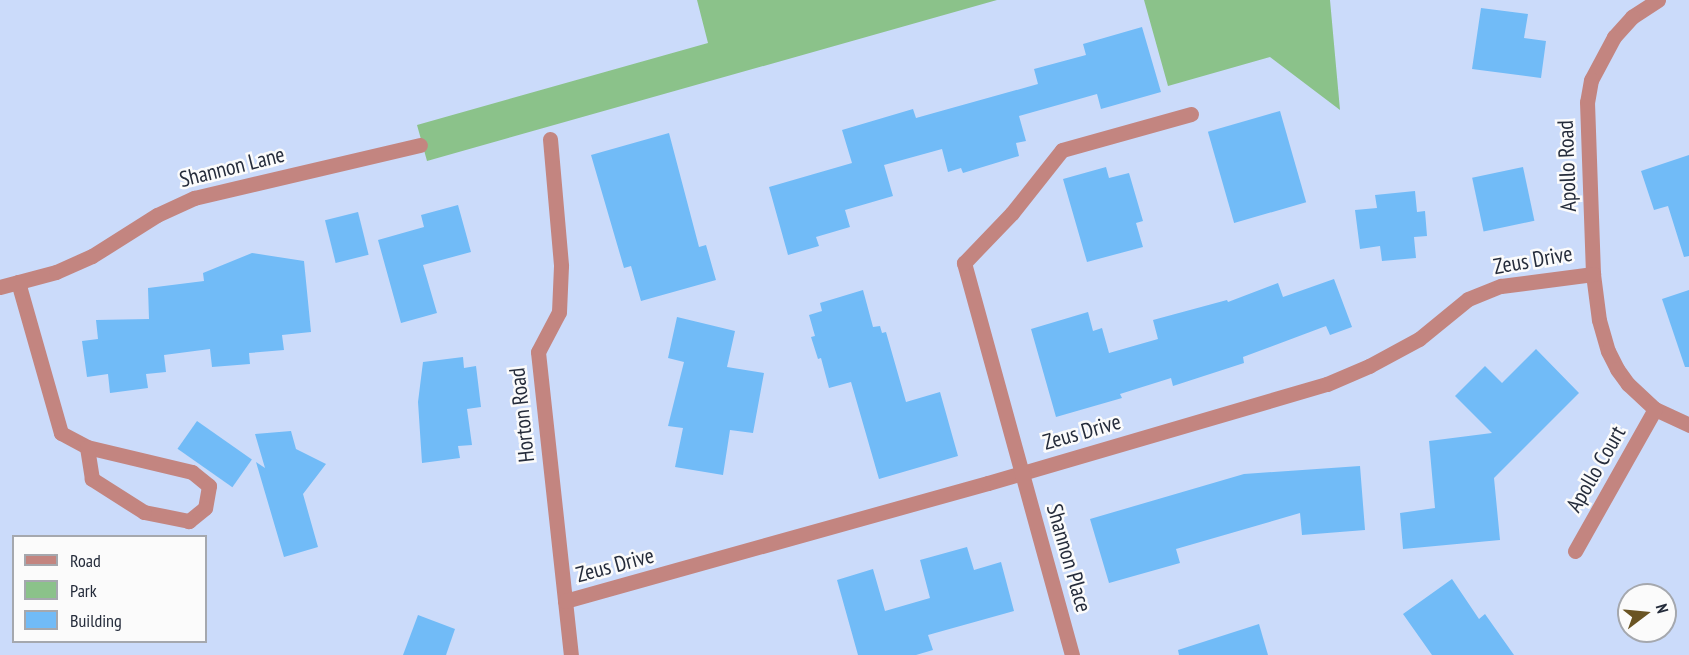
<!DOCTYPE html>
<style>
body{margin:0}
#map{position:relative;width:1689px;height:655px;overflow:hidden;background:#cbdbfa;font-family:"PT Sans Narrow",sans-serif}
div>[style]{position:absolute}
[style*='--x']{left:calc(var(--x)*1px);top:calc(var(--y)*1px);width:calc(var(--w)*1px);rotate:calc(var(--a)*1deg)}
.green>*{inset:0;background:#8bc28a}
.building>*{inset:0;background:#71bbf7;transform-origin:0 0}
.minor>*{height:15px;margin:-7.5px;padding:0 7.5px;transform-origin:7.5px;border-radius:7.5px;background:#c38580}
span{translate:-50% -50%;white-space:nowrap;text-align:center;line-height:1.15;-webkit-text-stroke:5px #fbfbfb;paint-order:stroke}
.street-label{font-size:22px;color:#252c3b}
.legend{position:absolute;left:12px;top:535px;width:195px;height:108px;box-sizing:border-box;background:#fbfbfb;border:2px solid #a5a8ae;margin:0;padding:8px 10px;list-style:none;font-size:18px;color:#252c3b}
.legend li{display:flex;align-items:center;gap:12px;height:30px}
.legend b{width:30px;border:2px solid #a5a8ae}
.north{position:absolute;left:1617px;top:583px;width:60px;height:60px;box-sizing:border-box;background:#fbfbfb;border:2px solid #a5a8ae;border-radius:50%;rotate:74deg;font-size:16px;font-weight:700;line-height:24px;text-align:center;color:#252c3b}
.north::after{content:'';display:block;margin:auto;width:21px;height:27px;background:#6a5423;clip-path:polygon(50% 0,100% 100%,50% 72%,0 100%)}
</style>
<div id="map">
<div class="green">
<i style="clip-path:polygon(697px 0,997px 0,427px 161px,417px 125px,708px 43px)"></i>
<i style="clip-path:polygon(1144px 0,1330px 0,1340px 110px,1270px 57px,1168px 86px)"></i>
</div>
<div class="building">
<i style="clip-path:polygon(1481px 8px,1528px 14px,1524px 38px,1546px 41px,1541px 78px,1472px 69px)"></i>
<i style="clip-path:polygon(1142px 27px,1161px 92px,1101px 109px,1097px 94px,1019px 116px,1026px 141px,1016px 143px,1019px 156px,963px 173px,961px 168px,948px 172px,942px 149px,884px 165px,893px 196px,845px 210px,850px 227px,816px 237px,819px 246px,788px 255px,769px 187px,852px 163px,842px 130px,913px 109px,916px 118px,1038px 84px,1034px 69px,1086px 55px,1083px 44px)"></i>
<i style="left:1280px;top:111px;width:95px;height:75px;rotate:74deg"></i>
<i style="clip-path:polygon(669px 133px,699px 247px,706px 245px,716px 280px,641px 301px,631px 266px,624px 268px,591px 155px)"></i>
<i style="clip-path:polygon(1689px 155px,1689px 256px,1684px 257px,1668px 206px,1654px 210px,1641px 171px)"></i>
<i style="clip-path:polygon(1106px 167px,1109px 178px,1129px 173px,1143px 221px,1136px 223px,1143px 247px,1087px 262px,1063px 179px)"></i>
<i style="left:1523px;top:167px;width:55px;height:52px;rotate:78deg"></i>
<i style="clip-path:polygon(1415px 191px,1417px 212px,1425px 211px,1427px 236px,1414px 237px,1416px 258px,1382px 261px,1380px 246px,1360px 249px,1355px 210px,1377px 208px,1375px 195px)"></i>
<i style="clip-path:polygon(458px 205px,471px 252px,423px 265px,437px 313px,401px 323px,378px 240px,424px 227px,421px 215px)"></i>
<i style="left:358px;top:212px;width:44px;height:34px;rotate:76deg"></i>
<i style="clip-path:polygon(252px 253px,304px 261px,311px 332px,282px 335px,284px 350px,249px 353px,250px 364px,212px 367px,210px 349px,164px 355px,166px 372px,146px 374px,148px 388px,110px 393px,108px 374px,87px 377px,82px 341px,98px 339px,96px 320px,149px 319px,148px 288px,204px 281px,203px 273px)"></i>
<i style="clip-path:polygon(1334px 279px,1352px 327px,1330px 335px,1326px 326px,1243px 357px,1244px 363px,1173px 386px,1171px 378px,1120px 394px,1122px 398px,1056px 417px,1031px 329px,1088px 312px,1093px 331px,1102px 328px,1109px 353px,1158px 339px,1153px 320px,1227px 300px,1228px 302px,1278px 283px,1283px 297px)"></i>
<i style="clip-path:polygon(863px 290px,873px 327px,880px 326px,882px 333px,886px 332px,906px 402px,940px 392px,958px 456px,879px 479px,851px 382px,829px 388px,821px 358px,818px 359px,811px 337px,815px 336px,809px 315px,822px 311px,820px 303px)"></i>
<i style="clip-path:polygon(1689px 290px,1689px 367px,1685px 367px,1662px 299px)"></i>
<i style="clip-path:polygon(677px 317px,735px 331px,727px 367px,764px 373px,753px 433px,730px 430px,723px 475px,675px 467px,683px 428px,668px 426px,684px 362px,668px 358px)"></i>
<i style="clip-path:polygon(1536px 349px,1579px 393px,1494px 478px,1500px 540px,1403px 549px,1400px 513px,1435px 508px,1429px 441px,1492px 433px,1455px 396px,1485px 366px,1502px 383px)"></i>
<i style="clip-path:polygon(463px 357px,464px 368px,476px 366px,481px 407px,467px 409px,472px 445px,458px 446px,460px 458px,422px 463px,418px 402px,423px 362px)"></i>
<i style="left:197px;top:421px;width:67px;height:34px;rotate:35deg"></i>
<i style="clip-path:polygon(291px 431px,296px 449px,326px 464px,303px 494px,318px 547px,284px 557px,256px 462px,265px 468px,255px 434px)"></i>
<i style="clip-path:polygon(1360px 466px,1365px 530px,1302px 535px,1300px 513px,1176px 549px,1180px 563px,1109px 583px,1090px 519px,1244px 474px)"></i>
<i style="clip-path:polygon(967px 547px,974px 570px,1001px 562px,1014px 611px,928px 635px,933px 650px,916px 655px,858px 655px,837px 580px,873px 569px,885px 611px,930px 598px,920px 560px)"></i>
<i style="clip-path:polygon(1452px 579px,1479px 619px,1485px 614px,1514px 655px,1432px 655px,1403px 614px)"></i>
<i style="clip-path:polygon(418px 615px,455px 629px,446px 655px,403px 655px)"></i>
<i style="clip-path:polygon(1259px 624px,1268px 655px,1179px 655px,1178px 650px)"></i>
</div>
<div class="minor">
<i style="--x:1658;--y:0;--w:31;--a:147"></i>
<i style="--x:1632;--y:17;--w:27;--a:132"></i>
<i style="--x:1614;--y:37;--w:49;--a:118.1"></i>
<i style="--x:1591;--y:80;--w:22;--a:100"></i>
<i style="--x:1587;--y:102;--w:172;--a:88"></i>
<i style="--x:1593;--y:274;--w:46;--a:82.6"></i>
<i style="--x:1599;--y:320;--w:32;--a:74"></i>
<i style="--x:1608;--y:351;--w:20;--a:63"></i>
<i style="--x:1617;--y:369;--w:19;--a:54"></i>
<i style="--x:1628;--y:384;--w:37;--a:43"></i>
<i style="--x:1655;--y:409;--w:38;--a:25"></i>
<i style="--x:550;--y:139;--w:127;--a:85"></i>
<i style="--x:561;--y:266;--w:46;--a:92.5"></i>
<i style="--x:559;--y:312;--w:45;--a:117.7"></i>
<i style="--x:538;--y:352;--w:305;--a:83.8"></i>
<i style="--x:18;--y:282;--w:157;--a:74.1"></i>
<i style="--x:61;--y:433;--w:30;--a:28"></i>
<i style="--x:87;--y:447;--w:108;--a:13.4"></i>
<i style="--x:192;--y:472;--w:22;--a:39"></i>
<i style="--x:209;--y:486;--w:22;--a:100"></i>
<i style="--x:205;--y:508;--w:21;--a:141"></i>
<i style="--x:189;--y:521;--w:46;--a:-168.7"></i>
<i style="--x:144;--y:512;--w:62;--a:-147.6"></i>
<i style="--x:92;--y:479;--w:32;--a:-99"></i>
<i style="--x:0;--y:287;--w:58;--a:-15"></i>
<i style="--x:56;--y:272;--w:39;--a:-24"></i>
<i style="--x:92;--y:256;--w:77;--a:-32.2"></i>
<i style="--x:157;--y:215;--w:41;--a:-24.7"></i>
<i style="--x:194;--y:198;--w:232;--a:-13.2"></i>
<i style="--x:1575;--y:551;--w:163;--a:-60.6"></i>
<i style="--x:565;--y:601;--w:439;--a:-15.6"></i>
<i style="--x:988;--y:483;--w:353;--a:-16.3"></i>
<i style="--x:1327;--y:384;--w:46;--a:-23.2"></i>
<i style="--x:1369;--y:366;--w:57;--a:-28.4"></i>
<i style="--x:1419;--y:339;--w:63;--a:-39.2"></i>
<i style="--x:1468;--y:299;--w:35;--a:-22"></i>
<i style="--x:1501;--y:286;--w:93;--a:-7.4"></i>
<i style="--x:1072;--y:655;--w:407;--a:-105.4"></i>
<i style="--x:964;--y:263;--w:69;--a:-46.2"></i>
<i style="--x:1012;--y:213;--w:80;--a:-51.6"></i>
<i style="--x:1062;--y:150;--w:134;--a:-15.6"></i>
</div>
<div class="street-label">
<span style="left:1567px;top:166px;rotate:-92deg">Apollo Road</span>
<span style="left:232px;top:167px;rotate:-14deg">Shannon Lane</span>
<span style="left:1533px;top:260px;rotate:-10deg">Zeus Drive</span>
<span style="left:522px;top:415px;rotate:-96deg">Horton Road</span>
<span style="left:1082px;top:432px;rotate:-16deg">Zeus Drive</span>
<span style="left:1596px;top:469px;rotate:-60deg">Apollo Court</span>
<span style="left:1069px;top:558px;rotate:74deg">Shannon Place</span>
<span style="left:615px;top:565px;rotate:-15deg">Zeus Drive</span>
</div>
<ul class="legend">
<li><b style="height:8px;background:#c38580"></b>Road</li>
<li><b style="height:16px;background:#8bc28a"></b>Park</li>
<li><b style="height:16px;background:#71bbf7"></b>Building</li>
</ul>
<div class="north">N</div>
</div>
